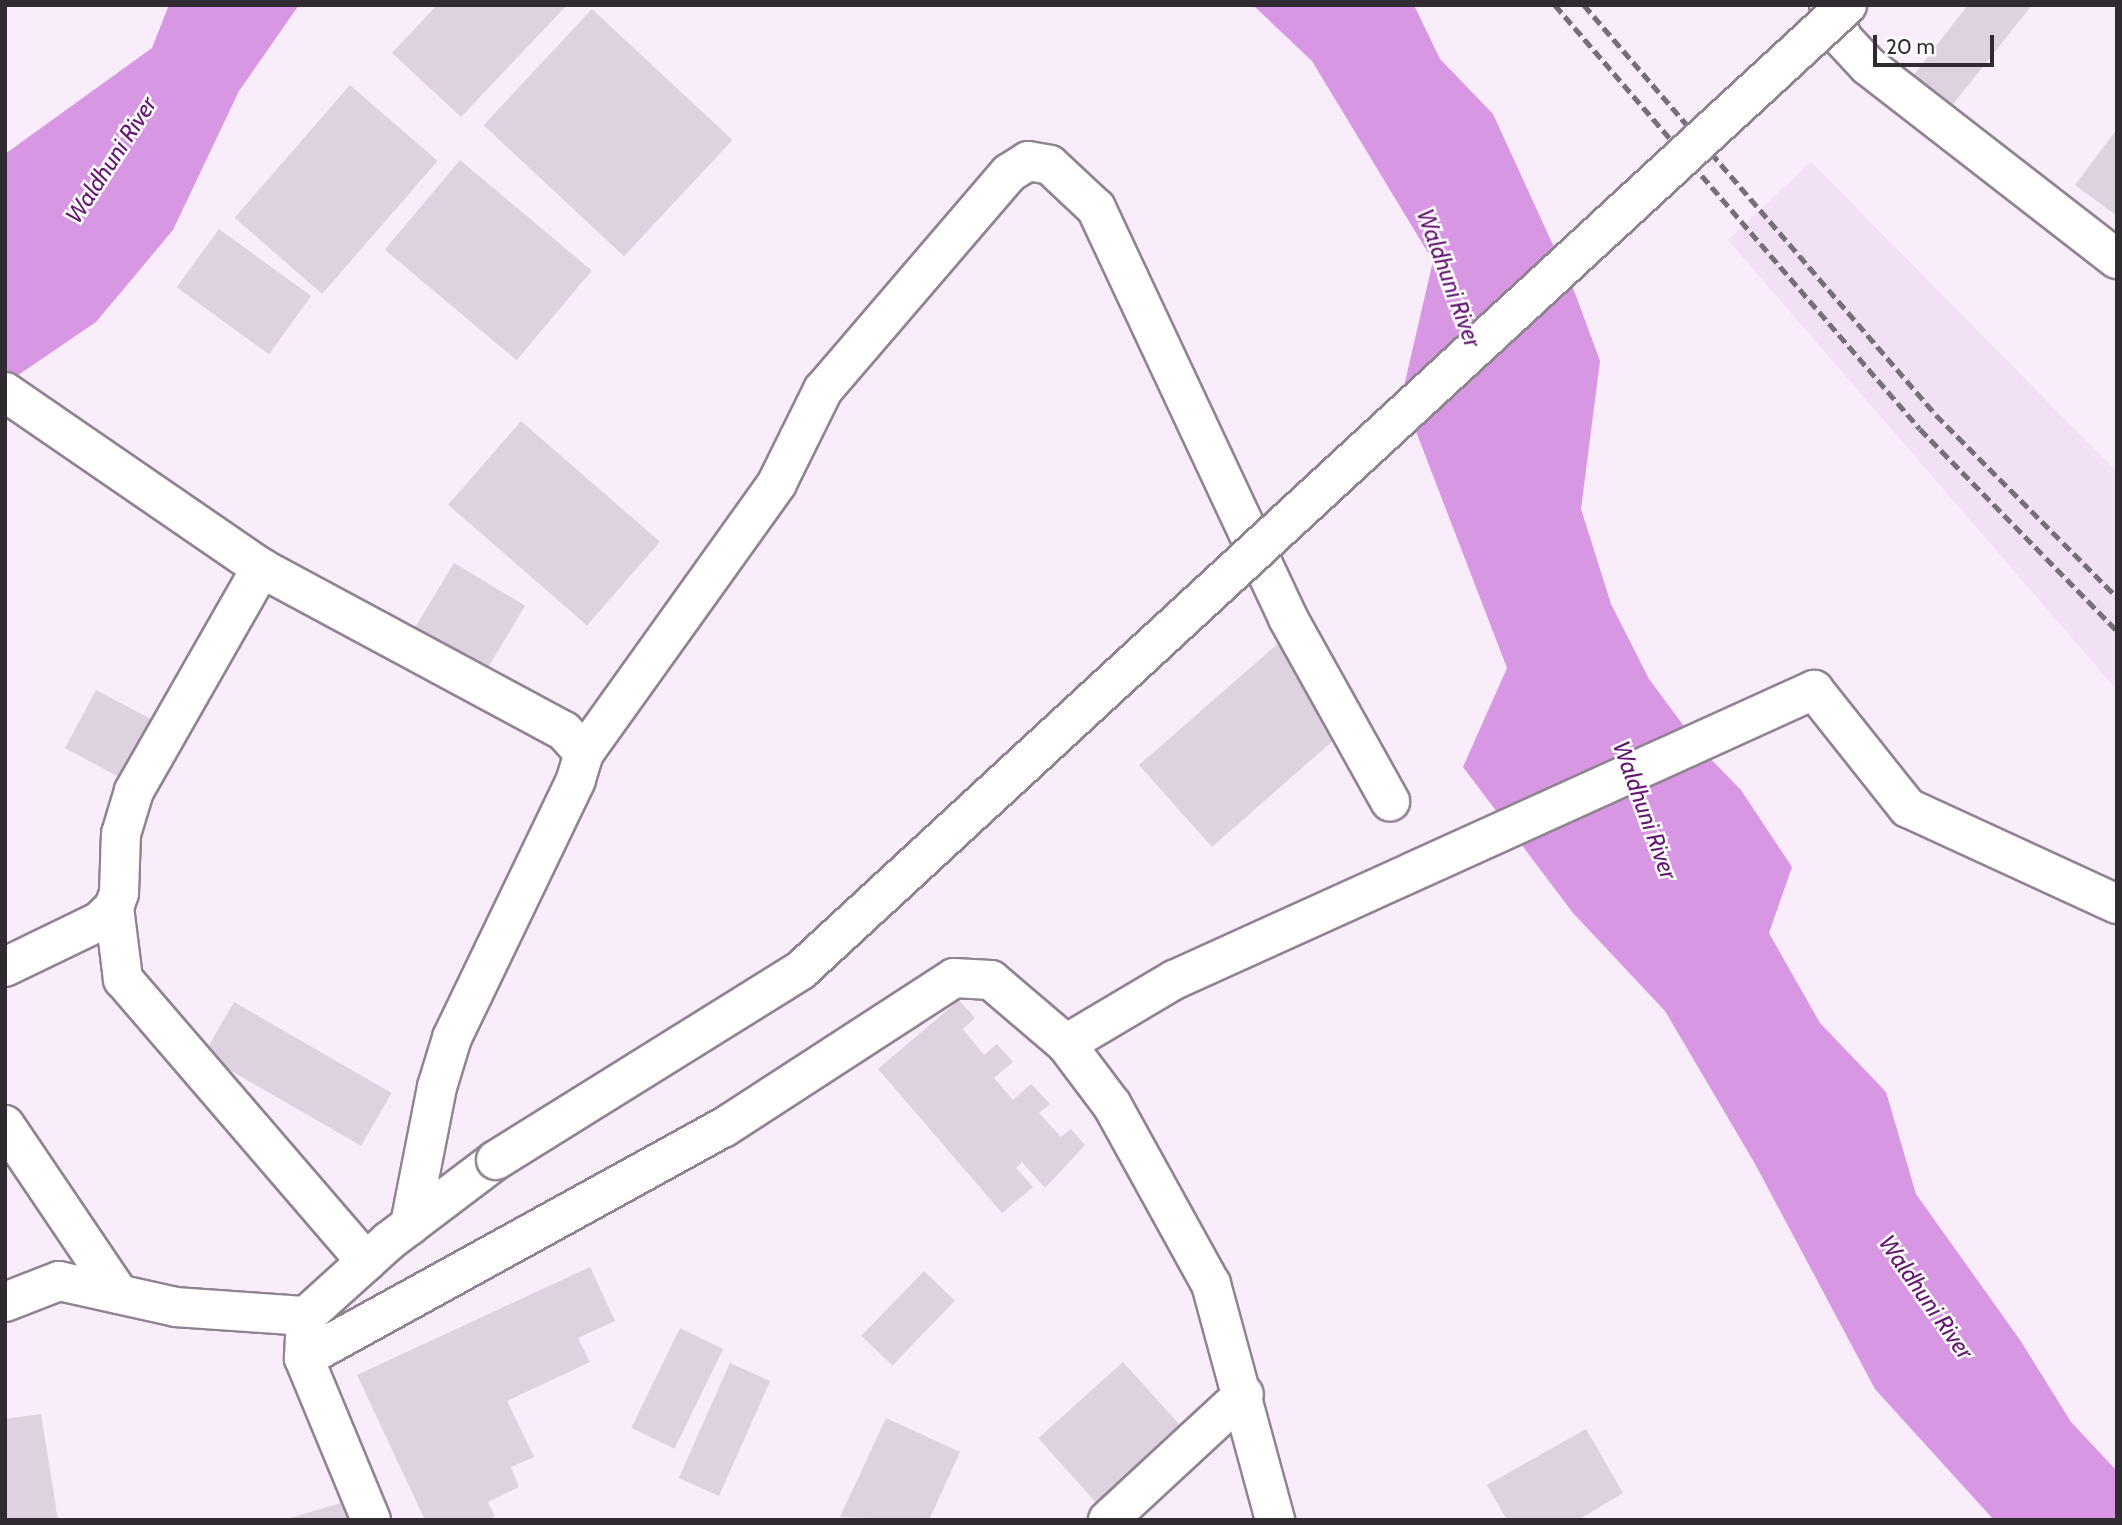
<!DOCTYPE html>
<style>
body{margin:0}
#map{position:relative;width:2122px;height:1525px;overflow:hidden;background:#f9ecfb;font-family:Cabin,sans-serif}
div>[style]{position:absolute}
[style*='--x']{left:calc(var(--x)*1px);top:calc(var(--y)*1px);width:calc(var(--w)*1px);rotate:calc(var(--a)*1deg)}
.built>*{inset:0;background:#f2e0f5}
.water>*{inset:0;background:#d897e3}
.building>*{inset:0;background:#ded1e0;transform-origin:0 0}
.roads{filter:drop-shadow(2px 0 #908492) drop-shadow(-2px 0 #908492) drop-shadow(0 2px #908492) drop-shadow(0 -2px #908492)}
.minor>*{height:38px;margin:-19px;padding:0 19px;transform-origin:19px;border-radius:19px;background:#fff}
.tertiary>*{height:38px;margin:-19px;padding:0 19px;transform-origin:19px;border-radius:19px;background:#fff}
.secondary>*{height:38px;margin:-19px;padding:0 19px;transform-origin:19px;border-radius:19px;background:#fff}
.rail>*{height:5px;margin-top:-2.5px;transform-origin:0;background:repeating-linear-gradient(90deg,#766e78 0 10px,transparent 0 15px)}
.bridges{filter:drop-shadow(2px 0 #908492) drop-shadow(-2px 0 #908492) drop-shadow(0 2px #908492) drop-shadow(0 -2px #908492)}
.secondary-bridge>*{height:38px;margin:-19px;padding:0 19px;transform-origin:19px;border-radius:19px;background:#fff}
span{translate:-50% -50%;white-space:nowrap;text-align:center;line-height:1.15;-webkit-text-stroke:5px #fefefe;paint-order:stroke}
.water-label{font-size:24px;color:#641671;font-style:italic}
.frame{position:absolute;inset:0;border:7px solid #302b31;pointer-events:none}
.scale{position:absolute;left:1873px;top:35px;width:121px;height:32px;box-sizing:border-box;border:4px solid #302b31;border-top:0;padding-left:9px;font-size:21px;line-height:24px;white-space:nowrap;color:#302b31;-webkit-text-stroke:5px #fefefe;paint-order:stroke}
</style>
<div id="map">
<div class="built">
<i style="clip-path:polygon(1811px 162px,2117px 472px,2117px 690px,1728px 240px)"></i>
</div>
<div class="water">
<i style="clip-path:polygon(169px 5px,299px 5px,239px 91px,173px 230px,96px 322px,5px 384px,5px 154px,152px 48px)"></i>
<i style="clip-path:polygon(1253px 5px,1414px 5px,1440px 59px,1493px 114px,1575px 293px,1600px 361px,1581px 509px,1611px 604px,1649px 679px,1701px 749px,1741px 790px,1792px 867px,1769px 933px,1820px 1023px,1886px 1092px,1916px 1194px,2020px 1340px,2071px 1422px,2117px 1471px,2117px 1520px,1994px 1520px,1875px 1389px,1754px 1162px,1665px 1011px,1573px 913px,1463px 767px,1507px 668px,1402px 395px,1433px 261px,1312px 61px)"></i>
</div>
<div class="building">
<i style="clip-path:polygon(437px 5px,567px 5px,461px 117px,392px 53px)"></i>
<i style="clip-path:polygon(1968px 5px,2032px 5px,1950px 108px,1912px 77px)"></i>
<i style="left:592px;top:9px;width:192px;height:159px;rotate:43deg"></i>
<i style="left:350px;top:85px;width:116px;height:176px;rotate:41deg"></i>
<i style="clip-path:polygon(2117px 129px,2117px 216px,2075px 185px)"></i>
<i style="left:460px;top:160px;width:172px;height:117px;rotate:40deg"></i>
<i style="left:219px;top:229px;width:114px;height:72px;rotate:36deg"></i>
<i style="left:521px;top:421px;width:184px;height:111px;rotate:41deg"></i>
<i style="left:454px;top:563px;width:83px;height:89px;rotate:31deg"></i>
<i style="clip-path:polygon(1282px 640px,1335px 739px,1212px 847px,1139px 765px)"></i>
<i style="left:96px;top:690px;width:71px;height:66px;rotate:28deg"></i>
<i style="clip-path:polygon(959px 1000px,975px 1018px,963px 1029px,984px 1055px,997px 1044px,1013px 1062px,994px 1078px,1013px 1100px,1031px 1084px,1050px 1104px,1039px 1113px,1061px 1137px,1071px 1129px,1085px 1145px,1045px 1188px,1022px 1162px,1016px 1168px,1033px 1187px,1002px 1213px,878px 1069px)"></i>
<i style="left:234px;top:1002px;width:182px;height:61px;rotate:30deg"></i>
<i style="clip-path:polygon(590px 1267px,615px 1321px,578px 1338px,590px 1362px,507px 1401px,534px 1457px,511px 1467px,519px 1487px,488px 1502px,495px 1517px,490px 1520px,425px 1520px,357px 1375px)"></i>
<i style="left:924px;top:1271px;width:43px;height:90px;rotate:44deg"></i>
<i style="left:680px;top:1328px;width:48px;height:111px;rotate:26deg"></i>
<i style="left:1123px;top:1362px;width:94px;height:114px;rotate:48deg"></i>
<i style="left:730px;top:1363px;width:44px;height:126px;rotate:24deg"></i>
<i style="clip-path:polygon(41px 1414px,58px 1520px,5px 1520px,5px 1419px)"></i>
<i style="clip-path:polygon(886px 1418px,960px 1452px,929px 1520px,840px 1517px)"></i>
<i style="clip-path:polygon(1586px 1429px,1623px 1493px,1578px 1520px,1507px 1520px,1487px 1485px)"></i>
<i style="clip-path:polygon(344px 1502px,349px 1520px,287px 1520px,287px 1519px)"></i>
</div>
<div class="roads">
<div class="minor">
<i style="--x:1829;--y:5;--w:35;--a:68"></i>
<i style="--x:1842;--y:38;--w:38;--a:47"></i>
<i style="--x:1868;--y:66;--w:315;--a:37.8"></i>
<i style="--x:5;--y:392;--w:311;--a:34.5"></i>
<i style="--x:261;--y:568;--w:344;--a:28.3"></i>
<i style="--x:564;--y:731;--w:30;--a:48"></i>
<i style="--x:584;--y:753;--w:28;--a:107"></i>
<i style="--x:576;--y:780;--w:286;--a:115.7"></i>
<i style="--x:452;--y:1038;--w:51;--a:107"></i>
<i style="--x:437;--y:1087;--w:141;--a:101.1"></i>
<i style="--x:584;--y:753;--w:332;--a:-54.4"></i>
<i style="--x:777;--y:483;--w:104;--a:-63.7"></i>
<i style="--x:823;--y:390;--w:286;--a:-49.4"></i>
<i style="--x:1009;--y:173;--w:22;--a:-32"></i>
<i style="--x:1028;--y:161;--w:22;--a:10"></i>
<i style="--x:1050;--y:165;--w:63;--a:43.1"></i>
<i style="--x:1096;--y:208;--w:453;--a:64.9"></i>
<i style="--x:1288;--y:618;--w:210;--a:60.9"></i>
<i style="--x:114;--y:907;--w:73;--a:82.9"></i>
<i style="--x:123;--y:979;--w:373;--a:49.3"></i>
<i style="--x:5;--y:967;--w:106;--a:-25.8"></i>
<i style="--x:100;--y:921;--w:20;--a:-45"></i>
<i style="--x:114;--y:907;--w:15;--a:-70"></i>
<i style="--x:119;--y:893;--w:59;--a:-88.1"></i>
<i style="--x:121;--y:834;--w:45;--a:-73.2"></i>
<i style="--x:134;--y:791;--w:257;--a:-60.3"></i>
<i style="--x:1066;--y:1044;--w:126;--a:-30.7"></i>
<i style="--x:1174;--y:980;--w:703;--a:-24.38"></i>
<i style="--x:1814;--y:690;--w:151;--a:51.5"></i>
<i style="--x:1908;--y:808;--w:230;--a:24.7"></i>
<i style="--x:5;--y:1125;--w:204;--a:56"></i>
<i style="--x:5;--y:1302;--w:58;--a:-21.3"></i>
<i style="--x:59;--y:1281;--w:120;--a:12.5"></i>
<i style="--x:176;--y:1307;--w:130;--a:4"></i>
<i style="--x:1108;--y:1520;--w:185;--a:-42.8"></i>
</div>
<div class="tertiary">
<i style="--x:304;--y:1358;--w:478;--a:-28.8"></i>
<i style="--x:723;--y:1128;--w:275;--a:-33"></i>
<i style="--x:954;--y:978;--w:37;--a:3"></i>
<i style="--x:991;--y:980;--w:99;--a:40.5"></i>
<i style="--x:1066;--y:1044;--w:76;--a:53"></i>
<i style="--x:1112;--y:1105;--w:205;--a:61.1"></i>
<i style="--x:1211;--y:1284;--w:245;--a:74.8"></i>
</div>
<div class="secondary">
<i style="--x:371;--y:1520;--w:175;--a:-112.5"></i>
<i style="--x:304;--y:1358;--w:42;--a:-87.3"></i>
<i style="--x:306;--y:1316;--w:112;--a:-42.1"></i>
<i style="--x:389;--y:1241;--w:134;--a:-37.1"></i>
</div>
</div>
<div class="rail">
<i style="--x:1555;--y:5;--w:559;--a:49.28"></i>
<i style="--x:1920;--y:429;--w:282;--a:45.7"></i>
<i style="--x:1584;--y:5;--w:540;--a:49.35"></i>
<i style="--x:1936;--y:415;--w:257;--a:45.2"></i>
</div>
<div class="bridges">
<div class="secondary-bridge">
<i style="--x:496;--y:1160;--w:359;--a:-31.9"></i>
<i style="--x:801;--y:970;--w:1423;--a:-42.69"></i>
</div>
</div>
<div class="water-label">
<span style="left:111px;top:160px;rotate:-57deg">Waldhuni River</span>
<span style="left:1449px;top:278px;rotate:70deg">Waldhuni River</span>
<span style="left:1645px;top:810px;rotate:70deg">Waldhuni River</span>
<span style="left:1926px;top:1297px;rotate:55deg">Waldhuni River</span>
</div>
<div class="frame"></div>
<div class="scale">20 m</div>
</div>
